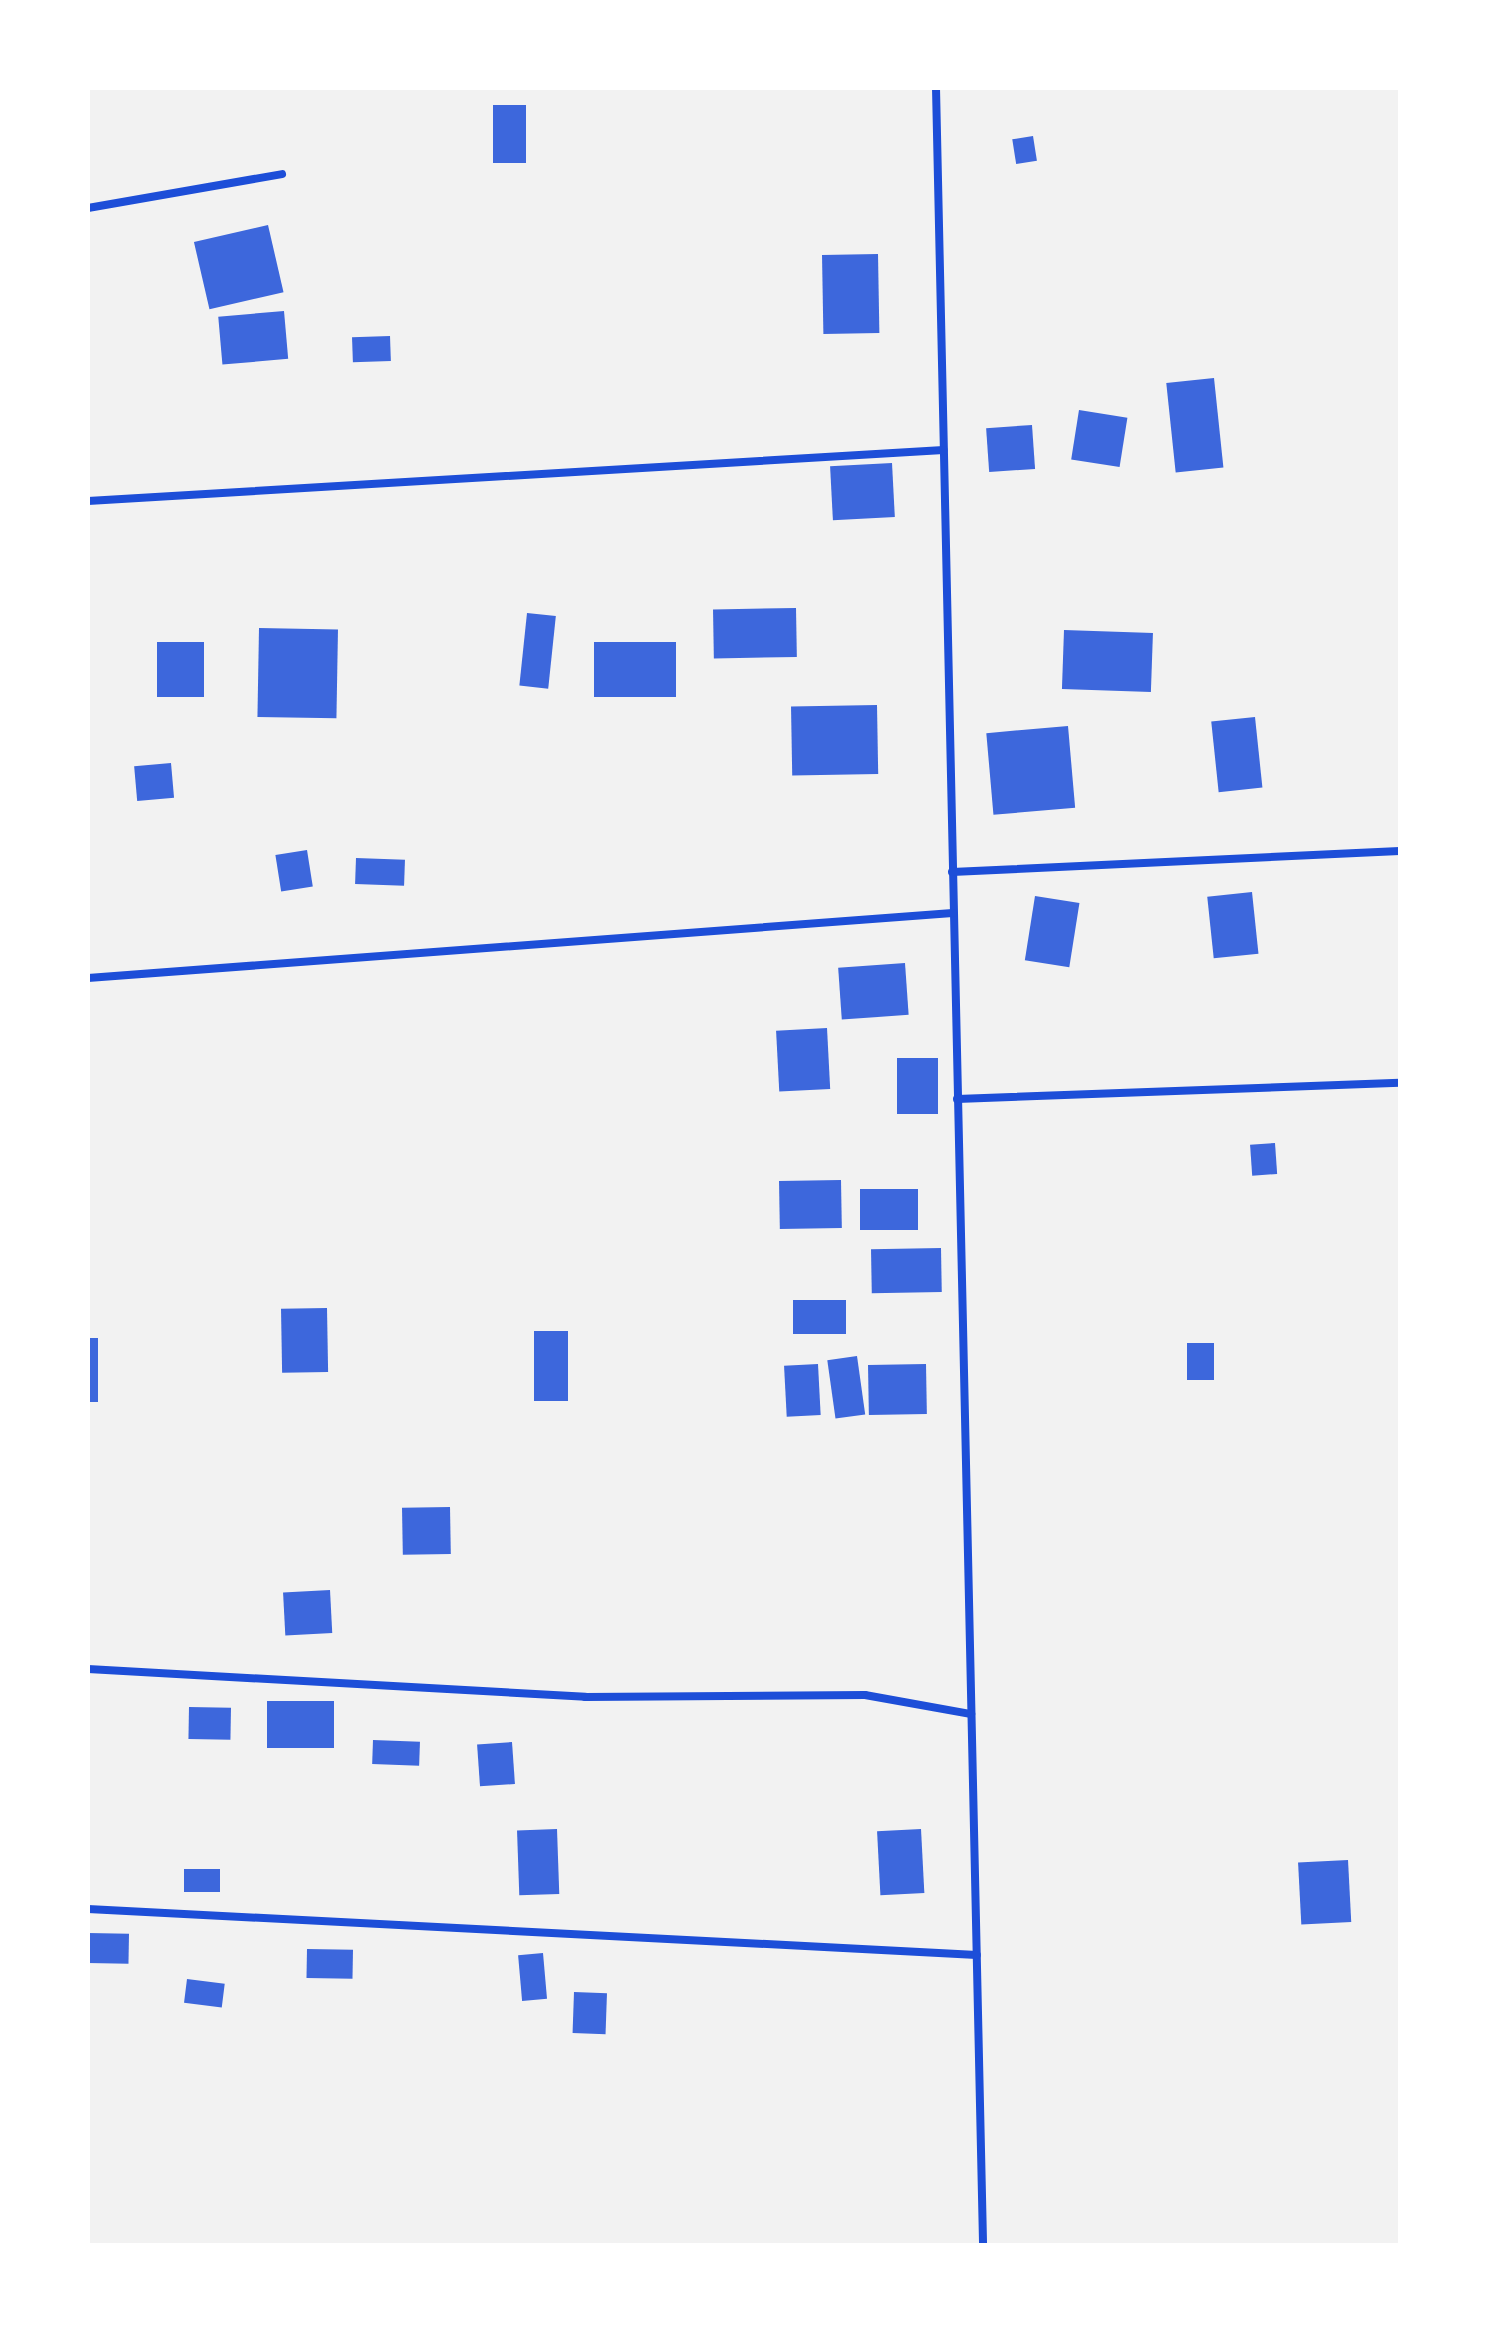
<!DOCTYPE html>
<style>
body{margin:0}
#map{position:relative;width:1488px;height:2333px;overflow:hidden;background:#f2f2f2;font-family:"Nunito Sans",sans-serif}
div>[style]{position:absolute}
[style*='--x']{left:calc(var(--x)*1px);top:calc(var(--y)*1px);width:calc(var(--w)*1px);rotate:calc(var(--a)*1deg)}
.building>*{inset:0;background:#3d67dc;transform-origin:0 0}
.minor>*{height:8px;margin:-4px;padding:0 4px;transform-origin:4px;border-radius:4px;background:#1d4ed8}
span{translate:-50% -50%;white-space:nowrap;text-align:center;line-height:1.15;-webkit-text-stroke:8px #fff;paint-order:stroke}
.frame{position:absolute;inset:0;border:90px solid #fff;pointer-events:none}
</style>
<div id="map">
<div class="building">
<i style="left:493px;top:105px;width:33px;height:58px"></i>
<i style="left:1033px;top:136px;width:25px;height:21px;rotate:81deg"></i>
<i style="left:268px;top:225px;width:69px;height:76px;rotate:77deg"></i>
<i style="left:878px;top:254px;width:79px;height:56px;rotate:89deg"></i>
<i style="left:284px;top:311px;width:48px;height:66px;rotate:85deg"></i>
<i style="left:390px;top:336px;width:25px;height:38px;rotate:88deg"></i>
<i style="left:1214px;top:378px;width:90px;height:48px;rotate:84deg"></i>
<i style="left:1079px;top:410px;width:49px;height:50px;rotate:9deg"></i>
<i style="left:1032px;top:425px;width:44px;height:46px;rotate:86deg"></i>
<i style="left:892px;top:463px;width:54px;height:62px;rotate:87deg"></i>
<i style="left:796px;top:608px;width:49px;height:83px;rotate:89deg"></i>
<i style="left:527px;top:613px;width:29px;height:73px;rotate:6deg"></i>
<i style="left:259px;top:628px;width:79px;height:89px;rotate:1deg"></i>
<i style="left:1064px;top:630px;width:89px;height:59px;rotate:2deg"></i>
<i style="left:204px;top:642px;width:55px;height:47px;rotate:90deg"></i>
<i style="left:594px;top:642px;width:82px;height:55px"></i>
<i style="left:877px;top:705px;width:69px;height:86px;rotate:89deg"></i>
<i style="left:1255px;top:717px;width:71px;height:44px;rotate:84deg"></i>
<i style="left:1068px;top:726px;width:82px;height:82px;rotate:85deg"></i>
<i style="left:171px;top:763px;width:35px;height:37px;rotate:85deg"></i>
<i style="left:307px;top:850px;width:37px;height:32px;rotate:81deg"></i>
<i style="left:356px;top:858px;width:49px;height:26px;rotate:2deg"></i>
<i style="left:1252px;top:892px;width:62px;height:45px;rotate:84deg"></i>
<i style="left:1035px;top:896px;width:45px;height:65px;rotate:9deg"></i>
<i style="left:905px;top:963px;width:52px;height:67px;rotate:86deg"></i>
<i style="left:827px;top:1028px;width:61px;height:51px;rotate:87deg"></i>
<i style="left:897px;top:1058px;width:41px;height:56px"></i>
<i style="left:1275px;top:1143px;width:31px;height:25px;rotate:86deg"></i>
<i style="left:841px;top:1180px;width:48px;height:62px;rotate:89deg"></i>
<i style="left:860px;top:1189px;width:58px;height:41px"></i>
<i style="left:941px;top:1248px;width:44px;height:70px;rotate:89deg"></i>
<i style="left:793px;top:1300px;width:53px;height:34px"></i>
<i style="left:327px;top:1308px;width:64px;height:46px;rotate:89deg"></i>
<i style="left:534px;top:1331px;width:34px;height:70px"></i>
<i style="left:88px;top:1338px;width:10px;height:64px"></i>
<i style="left:1214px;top:1343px;width:37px;height:27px;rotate:90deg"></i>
<i style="left:857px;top:1356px;width:59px;height:30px;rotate:82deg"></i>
<i style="left:818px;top:1364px;width:51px;height:34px;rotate:87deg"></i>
<i style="left:926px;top:1364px;width:50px;height:58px;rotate:89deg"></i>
<i style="left:450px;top:1507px;width:47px;height:48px;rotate:89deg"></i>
<i style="left:330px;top:1590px;width:43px;height:47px;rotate:87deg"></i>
<i style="left:267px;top:1701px;width:67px;height:47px"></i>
<i style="left:189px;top:1707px;width:42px;height:32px;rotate:1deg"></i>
<i style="left:373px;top:1740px;width:47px;height:24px;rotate:2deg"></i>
<i style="left:512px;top:1742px;width:42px;height:35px;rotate:86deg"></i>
<i style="left:557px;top:1829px;width:65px;height:40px;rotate:88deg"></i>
<i style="left:921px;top:1829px;width:64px;height:44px;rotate:87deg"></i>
<i style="left:1348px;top:1860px;width:62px;height:50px;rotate:87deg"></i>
<i style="left:184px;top:1869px;width:36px;height:23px"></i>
<i style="left:88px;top:1933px;width:41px;height:30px;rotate:1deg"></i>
<i style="left:307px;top:1949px;width:46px;height:29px;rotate:1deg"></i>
<i style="left:543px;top:1953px;width:46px;height:25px;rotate:85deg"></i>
<i style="left:187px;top:1979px;width:38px;height:24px;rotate:7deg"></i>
<i style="left:574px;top:1992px;width:33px;height:41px;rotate:2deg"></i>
</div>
<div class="minor">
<i style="--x:936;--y:88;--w:2158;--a:88.75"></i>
<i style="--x:88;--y:208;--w:197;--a:-9.9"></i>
<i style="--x:88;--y:501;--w:857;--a:-3.41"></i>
<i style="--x:952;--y:872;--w:448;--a:-2.7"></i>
<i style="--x:88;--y:978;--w:867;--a:-4.3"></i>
<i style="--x:957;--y:1099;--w:443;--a:-2.1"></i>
<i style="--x:88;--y:1669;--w:498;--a:3.2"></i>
<i style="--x:585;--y:1697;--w:280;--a:-0.4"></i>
<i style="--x:865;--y:1695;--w:108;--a:10.2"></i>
<i style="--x:88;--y:1909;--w:890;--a:2.96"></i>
</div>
<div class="frame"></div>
</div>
